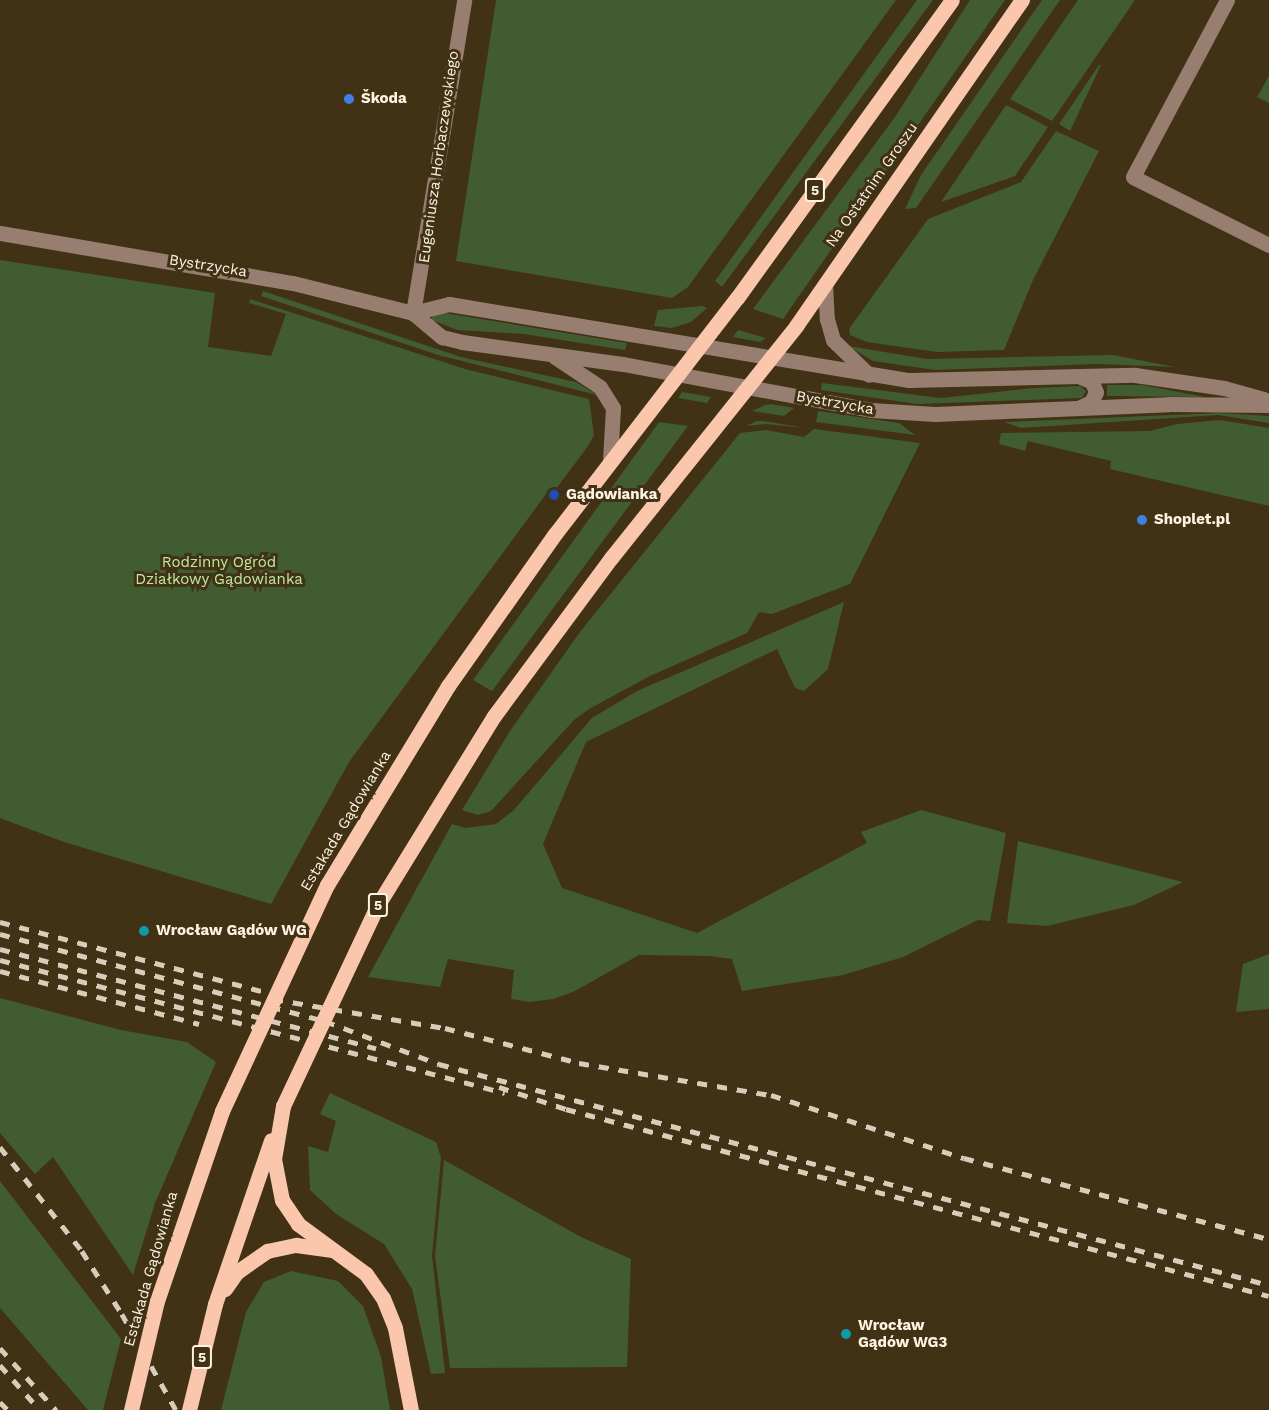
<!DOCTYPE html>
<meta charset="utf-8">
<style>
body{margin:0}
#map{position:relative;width:1269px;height:1410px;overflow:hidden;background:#413115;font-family:"Work Sans",sans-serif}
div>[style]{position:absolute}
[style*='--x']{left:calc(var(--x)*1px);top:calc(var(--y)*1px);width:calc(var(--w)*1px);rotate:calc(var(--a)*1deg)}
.green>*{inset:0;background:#425c31}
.minor>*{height:15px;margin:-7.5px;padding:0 7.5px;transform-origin:7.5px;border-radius:7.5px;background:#977e71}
.major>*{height:15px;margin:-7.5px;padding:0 7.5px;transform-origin:7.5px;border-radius:7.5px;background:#fac7ac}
.rail>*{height:4.5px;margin-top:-2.25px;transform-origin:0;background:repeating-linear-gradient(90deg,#d8ccba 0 10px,transparent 0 20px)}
.major-bridge>*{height:15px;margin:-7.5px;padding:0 7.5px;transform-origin:7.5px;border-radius:7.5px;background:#fac7ac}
.dots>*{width:16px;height:16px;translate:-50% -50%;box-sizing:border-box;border:3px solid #413115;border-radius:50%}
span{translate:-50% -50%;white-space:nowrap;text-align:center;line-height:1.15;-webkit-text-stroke:6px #413115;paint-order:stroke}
.shield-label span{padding:2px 4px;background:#413115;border:2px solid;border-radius:4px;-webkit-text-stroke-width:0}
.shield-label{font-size:14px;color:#fef3e3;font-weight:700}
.poi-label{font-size:15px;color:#fef3e3;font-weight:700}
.left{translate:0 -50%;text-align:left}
.street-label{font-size:15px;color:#fef3e3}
.park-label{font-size:15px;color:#bdeb9f}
</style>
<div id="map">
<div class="green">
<i style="clip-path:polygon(496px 0,896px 0,688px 287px,672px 298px,456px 261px)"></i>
<i style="clip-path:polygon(917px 0,933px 0,722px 287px,715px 281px)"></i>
<i style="clip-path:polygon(970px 0,1005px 0,783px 319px,753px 309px,895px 117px)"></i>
<i style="clip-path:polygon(1042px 0,1060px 0,916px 208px,905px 209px,921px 175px)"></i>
<i style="clip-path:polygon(1078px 0,1135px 0,1052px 121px,1010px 99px)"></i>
<i style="clip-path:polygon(1101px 65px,1070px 131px,1059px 124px,1099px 65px)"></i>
<i style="clip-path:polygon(1269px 76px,1269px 103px,1257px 97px)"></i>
<i style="clip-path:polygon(1006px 105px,1048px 127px,1015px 176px,941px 202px)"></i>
<i style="clip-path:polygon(1056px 131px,1099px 151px,1033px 280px,1004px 350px,937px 352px,867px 342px,850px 335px,849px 329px,928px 219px,1021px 182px)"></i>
<i style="clip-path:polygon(0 260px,215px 293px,208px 347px,271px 356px,286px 314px,249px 303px,250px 299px,465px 369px,589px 399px,594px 435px,588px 446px,553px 493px,549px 490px,349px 762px,271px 904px,64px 842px,0 818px)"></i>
<i style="clip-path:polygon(263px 291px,461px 357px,576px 382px,597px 395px,438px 355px,261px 296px)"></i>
<i style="clip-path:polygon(703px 306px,707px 308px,691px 322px,672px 328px,654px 326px,658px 310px)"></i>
<i style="clip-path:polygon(439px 312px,627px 343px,625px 350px,524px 334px,457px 330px,432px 320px,432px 314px)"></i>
<i style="clip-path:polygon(738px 330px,766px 338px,760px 342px,733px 337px)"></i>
<i style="clip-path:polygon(848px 346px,927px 359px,1113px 355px,1175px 367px,1097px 364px,935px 370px,873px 361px)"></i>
<i style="clip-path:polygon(822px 383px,941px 398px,1033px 388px,1080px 386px,1086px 391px,1082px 398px,917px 404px,821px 390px)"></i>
<i style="clip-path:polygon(1107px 385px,1142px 385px,1205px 397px,1107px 396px)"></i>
<i style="clip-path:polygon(682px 392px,711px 397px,707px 403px,678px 398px)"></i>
<i style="clip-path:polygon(765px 405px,771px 404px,794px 408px,784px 416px,752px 411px)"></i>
<i style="clip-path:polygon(818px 411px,899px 423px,915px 435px,816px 422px)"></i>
<i style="clip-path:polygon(1219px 413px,1269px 416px,1269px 423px,1218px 415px,1021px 428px,1004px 422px)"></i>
<i style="clip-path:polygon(1220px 420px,1269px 428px,1269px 506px,1110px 469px,1111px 461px,1028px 441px,1025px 451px,999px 444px,1001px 433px,1150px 431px,1177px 424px)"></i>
<i style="clip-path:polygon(757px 421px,763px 421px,806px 428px,766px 424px,746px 426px)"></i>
<i style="clip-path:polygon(659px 422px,688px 426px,492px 691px,473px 680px)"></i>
<i style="clip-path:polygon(814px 429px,920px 443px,850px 584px,772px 614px,759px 612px,747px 633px,650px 676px,589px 709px,574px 720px,491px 811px,478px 815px,462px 810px,510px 731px,580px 632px,740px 433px,766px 430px,804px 437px)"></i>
<i style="clip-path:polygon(844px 602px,828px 669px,804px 691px,795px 688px,777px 649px,586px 742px,543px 844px,562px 888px,697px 933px,867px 843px,861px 832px,921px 810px,1006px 833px,990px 921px,978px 920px,903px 957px,843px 975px,742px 991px,732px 959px,710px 956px,639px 955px,575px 991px,553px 999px,529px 1002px,511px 999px,514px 970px,448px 959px,440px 987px,368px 977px,452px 824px,466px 828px,496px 824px,514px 810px,592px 718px,637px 691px)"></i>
<i style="clip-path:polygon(1018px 841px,1096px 860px,1183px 882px,1134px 905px,1047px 926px,1007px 923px)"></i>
<i style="clip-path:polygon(1269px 954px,1269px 1009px,1236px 1012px,1243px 964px)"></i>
<i style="clip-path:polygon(0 998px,121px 1030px,187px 1042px,216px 1062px,155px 1203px,133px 1275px,53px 1157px,35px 1174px,0 1133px)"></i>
<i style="clip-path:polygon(330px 1093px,436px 1142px,441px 1158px,432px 1256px,445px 1373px,431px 1374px,412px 1289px,384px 1244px,336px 1214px,310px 1190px,308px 1146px,328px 1152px,336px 1121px,320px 1114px)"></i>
<i style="clip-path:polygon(444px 1160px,581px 1237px,631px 1259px,627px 1367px,450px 1368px,435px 1256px)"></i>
<i style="clip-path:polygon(0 1181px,121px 1339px,103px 1410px,88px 1410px,0 1308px)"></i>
<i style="clip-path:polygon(291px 1271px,338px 1281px,363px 1306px,381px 1357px,390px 1410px,221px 1410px,246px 1312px,264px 1282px)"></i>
</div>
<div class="minor">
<i style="--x:1227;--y:0;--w:200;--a:118"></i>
<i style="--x:1133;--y:177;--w:152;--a:26.6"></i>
<i style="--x:0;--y:233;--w:297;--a:9.7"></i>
<i style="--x:293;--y:283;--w:124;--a:14"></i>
<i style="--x:413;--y:313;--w:38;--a:40"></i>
<i style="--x:442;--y:337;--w:21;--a:14"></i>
<i style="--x:462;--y:342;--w:162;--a:7.8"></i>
<i style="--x:623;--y:364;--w:252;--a:10.5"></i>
<i style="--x:871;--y:410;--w:64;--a:3.6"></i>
<i style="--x:935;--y:414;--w:234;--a:-2.4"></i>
<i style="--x:1169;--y:404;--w:100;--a:0.6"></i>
<i style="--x:825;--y:284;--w:35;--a:87"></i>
<i style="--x:827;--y:319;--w:22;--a:74"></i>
<i style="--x:833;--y:340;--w:50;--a:44.2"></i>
<i style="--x:413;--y:313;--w:37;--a:-14"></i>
<i style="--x:449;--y:304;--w:466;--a:9.4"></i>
<i style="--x:909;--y:380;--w:226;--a:-1.3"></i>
<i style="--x:1135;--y:375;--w:90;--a:8.3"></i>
<i style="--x:1224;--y:388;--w:41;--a:15.4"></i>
<i style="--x:413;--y:313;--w:317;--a:-80.7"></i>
<i style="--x:555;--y:357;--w:54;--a:33.7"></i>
<i style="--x:600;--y:387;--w:25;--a:58"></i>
<i style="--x:613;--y:408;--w:52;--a:93.3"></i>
<i style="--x:1080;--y:407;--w:12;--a:-24"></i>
<i style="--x:1091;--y:402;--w:11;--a:-63"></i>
<i style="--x:1096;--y:392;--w:11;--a:-112"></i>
<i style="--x:1092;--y:382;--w:12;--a:-156"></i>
</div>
<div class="major">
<i style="--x:448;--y:686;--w:186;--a:-54.9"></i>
<i style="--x:555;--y:534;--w:298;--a:-52.4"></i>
<i style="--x:737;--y:298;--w:367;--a:-54.2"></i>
<i style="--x:494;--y:716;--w:197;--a:-53.5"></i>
<i style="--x:611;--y:558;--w:297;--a:-51.4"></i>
<i style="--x:796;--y:326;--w:397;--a:-55.3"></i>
<i style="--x:283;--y:1106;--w:54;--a:99.6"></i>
<i style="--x:274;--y:1159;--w:42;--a:79"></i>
<i style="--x:282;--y:1200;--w:29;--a:56"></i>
<i style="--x:298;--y:1224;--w:84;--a:36.3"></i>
<i style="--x:366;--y:1274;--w:29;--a:55"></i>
<i style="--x:383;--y:1298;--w:32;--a:68"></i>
<i style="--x:395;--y:1328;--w:84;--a:79"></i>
<i style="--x:225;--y:1289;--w:21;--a:-55"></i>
<i style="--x:237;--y:1272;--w:37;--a:-35"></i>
<i style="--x:267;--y:1251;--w:30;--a:-12"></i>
<i style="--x:296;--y:1245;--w:35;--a:8"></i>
<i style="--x:189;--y:1410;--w:109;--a:-76.2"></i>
<i style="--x:215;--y:1304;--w:173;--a:-71.1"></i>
</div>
<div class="rail">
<i style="--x:0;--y:922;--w:293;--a:14.8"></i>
<i style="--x:0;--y:934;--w:336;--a:15"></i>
<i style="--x:325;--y:1021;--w:122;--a:20.7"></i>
<i style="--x:439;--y:1064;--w:859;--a:14.91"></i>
<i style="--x:0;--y:949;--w:389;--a:14.8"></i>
<i style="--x:0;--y:960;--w:522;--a:14.75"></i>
<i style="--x:0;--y:971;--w:206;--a:14.9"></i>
<i style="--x:273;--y:999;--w:174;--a:9.6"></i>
<i style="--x:445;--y:1028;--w:138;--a:14.6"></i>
<i style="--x:579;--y:1063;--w:195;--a:9.5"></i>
<i style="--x:771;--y:1095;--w:203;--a:18.1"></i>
<i style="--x:964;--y:1158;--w:316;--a:14.9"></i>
<i style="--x:499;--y:1087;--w:71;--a:18.2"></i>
<i style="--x:566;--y:1109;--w:727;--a:14.9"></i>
<i style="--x:0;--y:1147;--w:132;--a:51.7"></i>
<i style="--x:82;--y:1251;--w:75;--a:57.6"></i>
<i style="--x:122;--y:1314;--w:110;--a:60.6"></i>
<i style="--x:0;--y:1348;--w:84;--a:47.9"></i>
<i style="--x:0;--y:1365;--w:60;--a:48.4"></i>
<i style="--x:0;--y:1402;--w:11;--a:45"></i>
</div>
<div class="major-bridge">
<i style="--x:283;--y:1106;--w:221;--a:-64.8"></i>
<i style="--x:377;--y:906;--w:223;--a:-58.4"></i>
<i style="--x:131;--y:1410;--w:112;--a:-76.6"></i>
<i style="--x:157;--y:1301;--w:201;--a:-71.1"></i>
<i style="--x:222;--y:1111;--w:249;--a:-65.1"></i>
<i style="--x:327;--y:885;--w:233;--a:-58.7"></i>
</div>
<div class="dots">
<i style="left:349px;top:99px;background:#3f7fe0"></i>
<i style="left:554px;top:495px;background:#1a4fb4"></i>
<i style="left:1142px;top:520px;background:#3f7fe0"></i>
<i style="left:144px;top:931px;background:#0f9aa8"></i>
<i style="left:846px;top:1334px;background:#0f9aa8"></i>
</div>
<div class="shield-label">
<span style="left:815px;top:190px">5</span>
<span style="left:378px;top:905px">5</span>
<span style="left:202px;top:1357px">5</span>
</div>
<div class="poi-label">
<span class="left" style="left:361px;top:99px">Škoda</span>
<span class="left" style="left:566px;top:495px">Gądowianka</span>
<span class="left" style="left:1154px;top:520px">Shoplet.pl</span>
<span class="left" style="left:156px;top:931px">Wrocław Gądów WG</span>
<span class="left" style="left:858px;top:1334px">Wrocław<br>Gądów WG3</span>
</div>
<div class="street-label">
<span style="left:439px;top:157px;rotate:-82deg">Eugeniusza Horbaczewskiego</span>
<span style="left:872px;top:185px;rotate:-55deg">Na Ostatnim Groszu</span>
<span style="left:208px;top:266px;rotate:9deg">Bystrzycka</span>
<span style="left:835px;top:403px;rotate:10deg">Bystrzycka</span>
<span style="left:346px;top:821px;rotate:-59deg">Estakada Gądowianka</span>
<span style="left:151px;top:1269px;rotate:-74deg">Estakada Gądowianka</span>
</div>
<div class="park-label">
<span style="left:219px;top:571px">Rodzinny Ogród<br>Działkowy Gądowianka</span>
</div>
</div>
